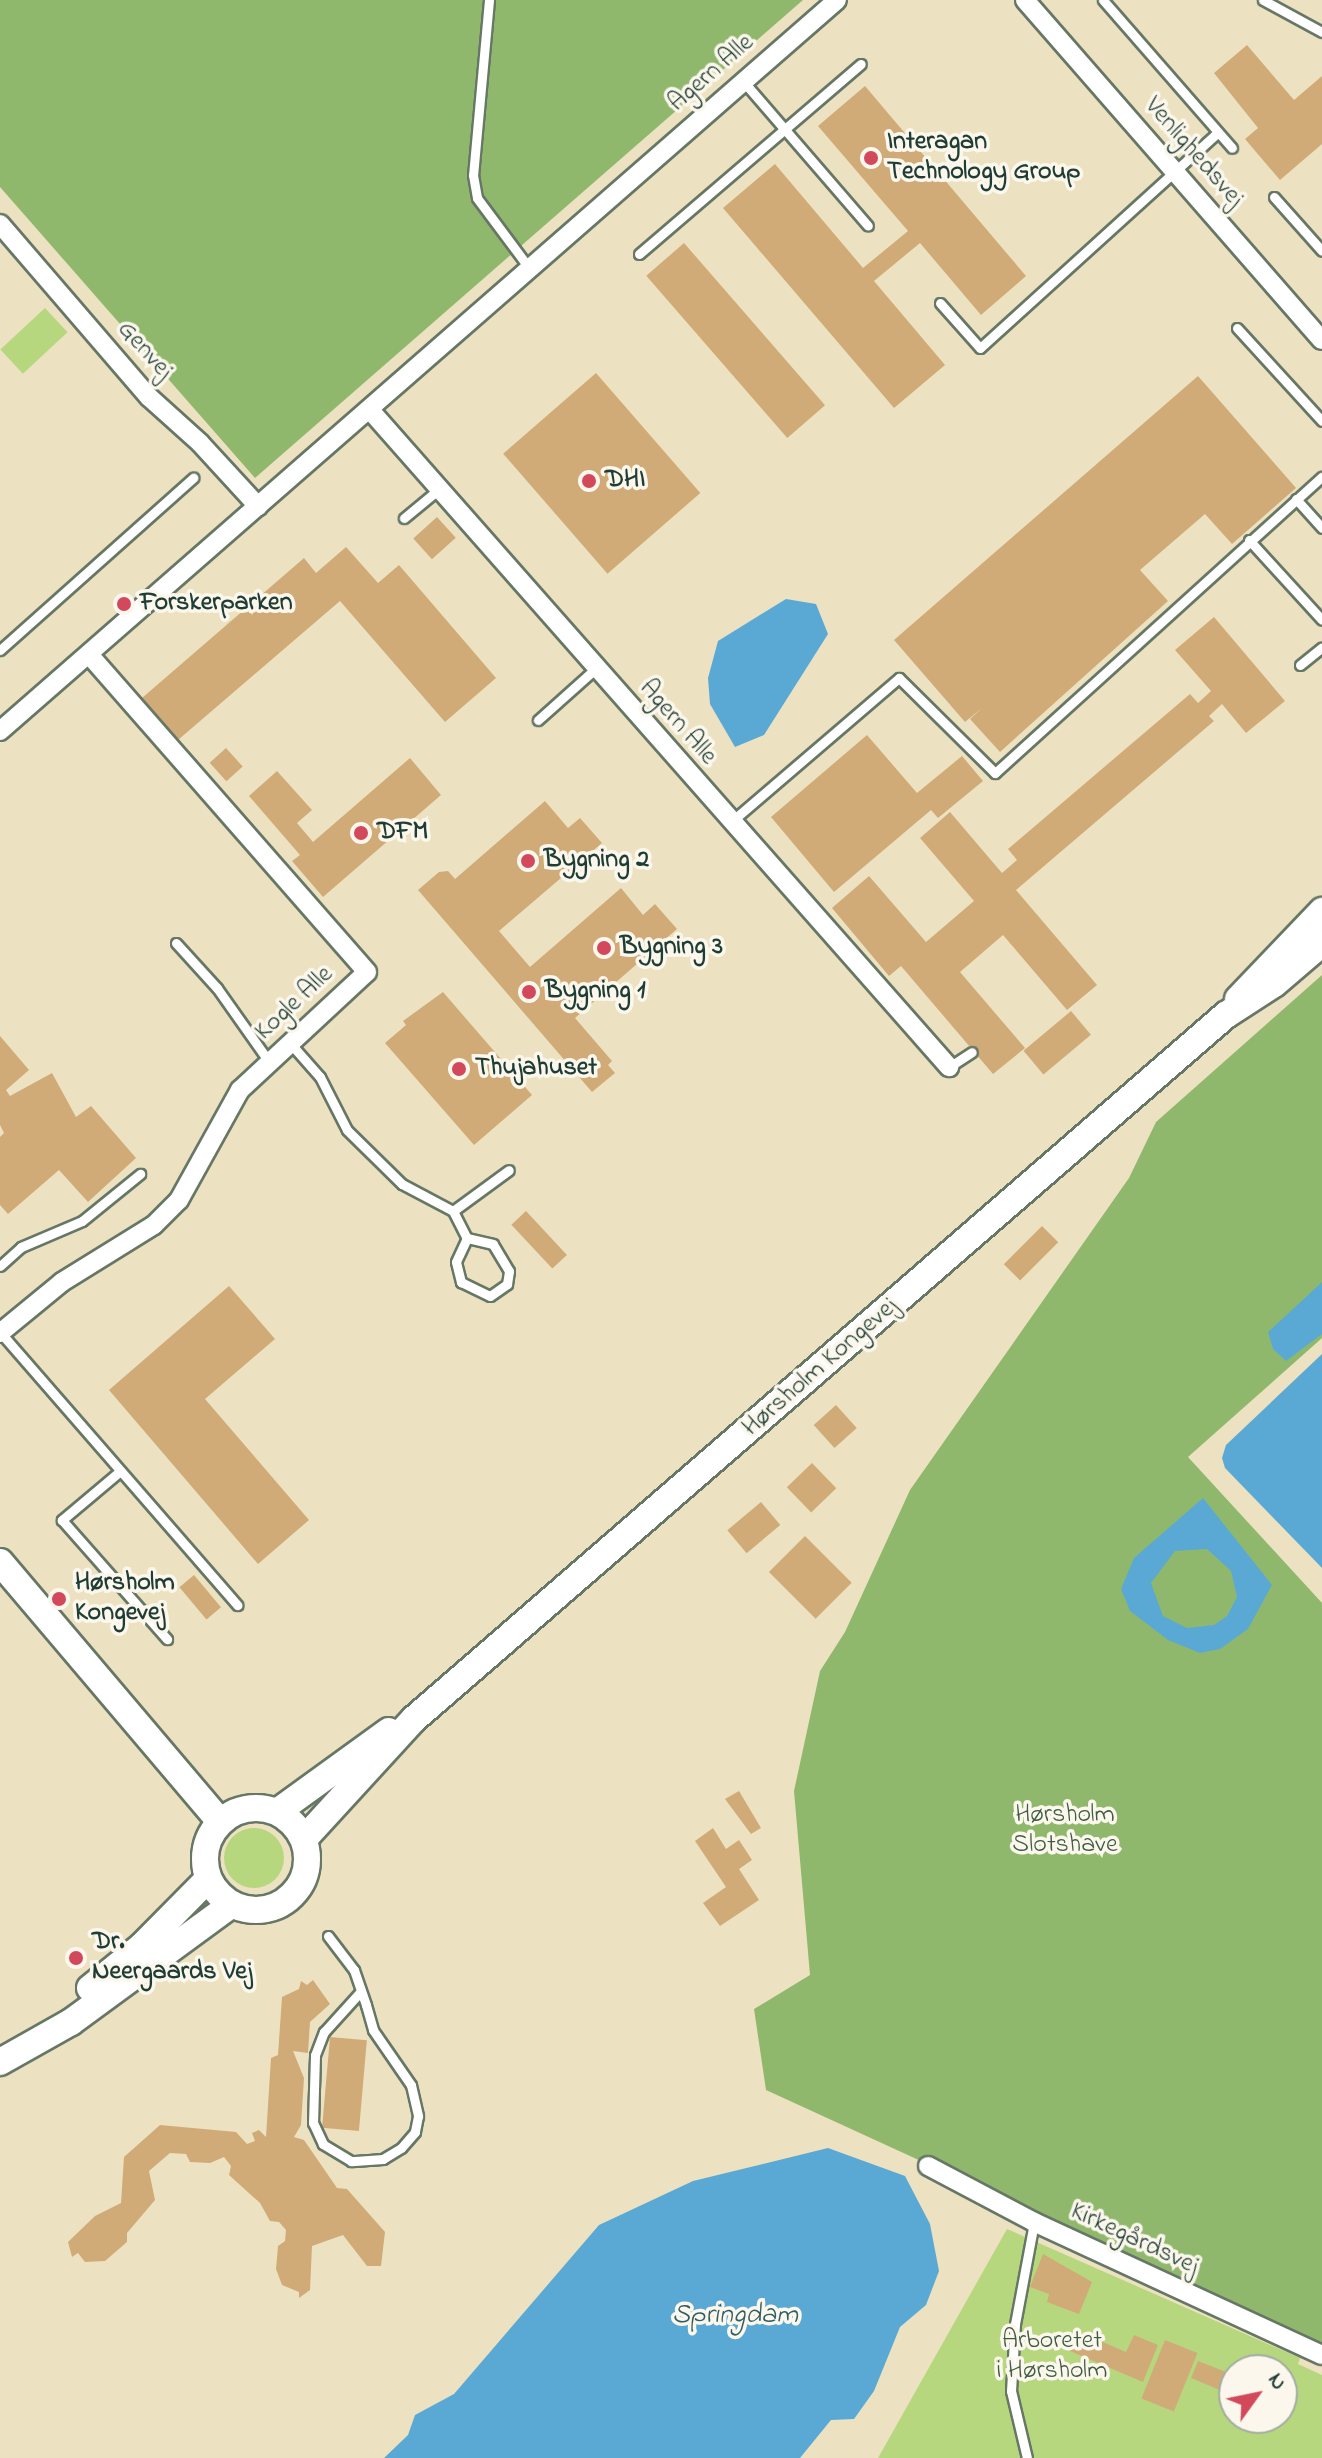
<!DOCTYPE html>
<meta charset="utf-8">
<style>
body{margin:0}
#map{position:relative;width:1322px;height:2458px;overflow:hidden;background:#ece2c1;font-family:"Indie Flower",sans-serif}
div>[style]{position:absolute}
[style*='--x']{left:calc(var(--x)*1px);top:calc(var(--y)*1px);width:calc(var(--w)*1px);rotate:calc(var(--a)*1deg)}
.green>*{inset:0;background:#b6d77e;transform-origin:0 0}
.round{border-radius:50%}
.forest>*{inset:0;background:#90b86d}
.water>*{inset:0;background:#5aa9d4}
.building>*{inset:0;background:#d1ab77;transform-origin:0 0}
.roads{filter:drop-shadow(2px 0 #677765) drop-shadow(-2px 0 #677765) drop-shadow(0 2px #677765) drop-shadow(0 -2px #677765)}
.lane>*{height:9px;margin:-4.5px;padding:0 4.5px;transform-origin:4.5px;border-radius:4.5px;background:#fff}
.street>*{height:18px;margin:-9px;padding:0 9px;transform-origin:9px;border-radius:9px;background:#fff}
.secondary>*{height:26px;margin:-13px;padding:0 13px;transform-origin:13px;border-radius:13px;background:#fff}
.secondary>.ring{margin:-13px;padding:0;box-sizing:content-box;background:none;border:26px solid #fff;border-radius:50%}
.dots>*{width:22px;height:22px;translate:-50% -50%;box-sizing:border-box;border:4px solid #fbf7ec;border-radius:50%}
span{translate:-50% -50%;white-space:nowrap;text-align:center;line-height:1.15;-webkit-text-stroke:7px #fbf7ec;paint-order:stroke}
.street-label{font-size:26px;color:#1f3d34}
.poi-label{font-size:26px;color:#1f3d34;font-weight:700}
.left{translate:0 -50%;text-align:left}
.park-label{font-size:26px;color:#3d5c43}
.water-label{font-size:28px;color:#315d64;font-style:italic}
.north{position:absolute;left:1218px;top:2354px;width:80px;height:80px;box-sizing:border-box;background:#fbf7ec;border:2px solid #a3ada2;border-radius:50%;rotate:57deg;font-size:22px;font-weight:700;line-height:32px;text-align:center;color:#1f3d34}
.north::after{content:'';display:block;margin:auto;width:28px;height:36px;background:#d1495b;clip-path:polygon(50% 0,100% 100%,50% 72%,0 100%)}
</style>
<div id="map">
<div class="green">
<i style="left:45px;top:308px;width:33px;height:61px;rotate:47deg"></i>
<i class="round" style="left:224px;top:1828px;width:60px;height:60px"></i>
<i style="clip-path:polygon(evenodd,1007px 2229px,1300px 2358px,1298px 2364px,1322px 2375px,1322px 2458px,878px 2458px,1007px 2229px,1234px 2370px,1282px 2370px,1282px 2418px,1234px 2418px,1234px 2370px)"></i>
</div>
<div class="forest">
<i style="clip-path:polygon(0 0,803px 0,255px 478px,0 187px)"></i>
<i style="clip-path:polygon(1322px 975px,1322px 1338px,1188px 1457px,1322px 1603px,1322px 2345px,766px 2090px,754px 2009px,810px 1975px,794px 1791px,820px 1671px,845px 1632px,910px 1490px,1129px 1178px,1156px 1122px)"></i>
</div>
<div class="water">
<i style="clip-path:polygon(786px 599px,816px 604px,828px 634px,764px 735px,735px 747px,710px 704px,708px 678px,718px 641px)"></i>
<i style="clip-path:polygon(1322px 1282px,1322px 1334px,1286px 1361px,1273px 1349px,1268px 1332px)"></i>
<i style="clip-path:polygon(1322px 1354px,1322px 1568px,1225px 1468px,1222px 1458px,1226px 1445px)"></i>
<i style="clip-path:polygon(evenodd,1203px 1498px,1272px 1585px,1248px 1629px,1220px 1649px,1200px 1653px,1168px 1640px,1130px 1611px,1121px 1589px,1134px 1558px,1203px 1498px,1207px 1549px,1231px 1571px,1237px 1597px,1227px 1616px,1214px 1625px,1187px 1628px,1163px 1616px,1151px 1583px,1175px 1551px,1207px 1549px)"></i>
<i style="clip-path:polygon(828px 2148px,905px 2176px,930px 2224px,939px 2271px,926px 2305px,900px 2327px,874px 2391px,854px 2419px,831px 2420px,800px 2458px,384px 2458px,408px 2435px,415px 2415px,454px 2394px,599px 2225px,693px 2181px)"></i>
</div>
<div class="building">
<i style="clip-path:polygon(1247px 45px,1294px 100px,1322px 76px,1322px 144px,1280px 180px,1245px 139px,1258px 128px,1214px 73px)"></i>
<i style="clip-path:polygon(865px 86px,1026px 276px,981px 315px,920px 243px,874px 281px,945px 365px,894px 408px,723px 208px,775px 164px,863px 268px,908px 231px,818px 126px)"></i>
<i style="left:684px;top:243px;width:215px;height:50px;rotate:49deg"></i>
<i style="left:596px;top:373px;width:159px;height:123px;rotate:49deg"></i>
<i style="clip-path:polygon(1198px 376px,1296px 488px,1232px 544px,1205px 514px,1140px 570px,1168px 601px,1000px 752px,970px 719px,982px 708px,965px 722px,894px 640px)"></i>
<i style="left:437px;top:517px;width:28px;height:32px;rotate:48deg"></i>
<i style="clip-path:polygon(346px 547px,378px 583px,399px 565px,496px 678px,445px 722px,340px 601px,178px 740px,142px 698px,304px 558px,316px 573px)"></i>
<i style="clip-path:polygon(1214px 617px,1285px 701px,1246px 733px,1222px 704px,1209px 716px,1214px 721px,1016px 890px,1097px 985px,1067px 1010px,1003px 935px,960px 972px,1025px 1048px,993px 1074px,901px 966px,889px 976px,832px 908px,869px 876px,926px 942px,974px 901px,920px 838px,950px 812px,1002px 873px,1017px 860px,1008px 849px,1190px 694px,1198px 703px,1211px 691px,1175px 650px)"></i>
<i style="clip-path:polygon(867px 735px,917px 793px,962px 756px,983px 781px,938px 818px,931px 810px,834px 892px,771px 817px)"></i>
<i style="left:226px;top:748px;width:25px;height:22px;rotate:48deg"></i>
<i style="clip-path:polygon(410px 758px,441px 795px,323px 897px,292px 861px,300px 855px,249px 796px,277px 771px,312px 810px,297px 823px,313px 842px)"></i>
<i style="clip-path:polygon(545px 801px,568px 828px,580px 818px,602px 843px,499px 931px,530px 967px,621px 888px,643px 915px,655px 904px,677px 929px,575px 1018px,612px 1061px,608px 1065px,615px 1073px,592px 1092px,418px 890px,439px 872px,448px 871px,455px 879px)"></i>
<i style="clip-path:polygon(443px 992px,532px 1095px,474px 1145px,385px 1043px,406px 1025px,403px 1021px)"></i>
<i style="left:1071px;top:1011px;width:31px;height:62px;rotate:50deg"></i>
<i style="clip-path:polygon(0 1036px,29px 1070px,6px 1090px,10px 1096px,52px 1073px,76px 1117px,91px 1106px,136px 1158px,88px 1202px,59px 1170px,8px 1214px,0 1205px,0 1137px,4px 1133px,0 1125px)"></i>
<i style="left:526px;top:1211px;width:60px;height:20px;rotate:47deg"></i>
<i style="left:1042px;top:1226px;width:23px;height:54px;rotate:45deg"></i>
<i style="clip-path:polygon(229px 1286px,275px 1339px,205px 1399px,309px 1520px,258px 1564px,109px 1390px)"></i>
<i style="left:836px;top:1405px;width:31px;height:30px;rotate:48deg"></i>
<i style="left:812px;top:1463px;width:35px;height:35px;rotate:46deg"></i>
<i style="left:761px;top:1502px;width:30px;height:44px;rotate:50deg"></i>
<i style="left:805px;top:1536px;width:66px;height:51px;rotate:45deg"></i>
<i style="left:194px;top:1575px;width:42px;height:19px;rotate:50deg"></i>
<i style="clip-path:polygon(739px 1791px,761px 1828px,751px 1834px,725px 1799px)"></i>
<i style="clip-path:polygon(713px 1828px,726px 1849px,739px 1840px,752px 1860px,739px 1869px,759px 1900px,720px 1926px,703px 1903px,726px 1887px,695px 1841px)"></i>
<i style="clip-path:polygon(313px 1980px,330px 2004px,310px 2022px,308px 2053px,293px 2051px,304px 2078px,301px 2125px,294px 2137px,304px 2140px,337px 2188px,347px 2189px,385px 2232px,381px 2266px,367px 2266px,343px 2235px,312px 2246px,310px 2290px,299px 2298px,299px 2292px,282px 2285px,276px 2269px,278px 2246px,285px 2241px,286px 2230px,279px 2222px,270px 2221px,260px 2203px,229px 2175px,231px 2166px,224px 2157px,210px 2163px,190px 2162px,186px 2154px,170px 2153px,149px 2171px,155px 2200px,127px 2233px,127px 2242px,105px 2261px,85px 2262px,78px 2253px,72px 2257px,68px 2242px,95px 2216px,121px 2203px,124px 2157px,160px 2125px,236px 2132px,247px 2144px,255px 2141px,252px 2133px,259px 2130px,266px 2137px,271px 2058px,278px 2055px,282px 1997px,299px 1989px,301px 1981px,307px 1985px)"></i>
<i style="left:330px;top:2037px;width:37px;height:91px;rotate:5deg"></i>
<i style="clip-path:polygon(1043px 2254px,1092px 2282px,1079px 2314px,1047px 2302px,1049px 2294px,1030px 2287px)"></i>
<i style="clip-path:polygon(1079px 2332px,1126px 2352px,1134px 2335px,1158px 2345px,1143px 2382px,1070px 2351px)"></i>
<i style="left:1165px;top:2340px;width:35px;height:63px;rotate:22deg"></i>
<i style="clip-path:polygon(1198px 2361px,1234px 2375px,1234px 2396px,1191px 2378px)"></i>
</div>
<div class="roads">
<div class="lane">
<i style="--x:489;--y:0;--w:176;--a:95.2"></i>
<i style="--x:473;--y:175;--w:23;--a:80"></i>
<i style="--x:477;--y:198;--w:89;--a:53.3"></i>
<i style="--x:1103;--y:0;--w:196;--a:48.9"></i>
<i style="--x:1263;--y:0;--w:67;--a:28.5"></i>
<i style="--x:743;--y:81;--w:191;--a:49.2"></i>
<i style="--x:1274;--y:197;--w:72;--a:48.4"></i>
<i style="--x:639;--y:254;--w:292;--a:-40.6"></i>
<i style="--x:940;--y:303;--w:60;--a:48.4"></i>
<i style="--x:980;--y:348;--w:321;--a:-42.2"></i>
<i style="--x:1237;--y:328;--w:126;--a:47.6"></i>
<i style="--x:1296;--y:499;--w:39;--a:48"></i>
<i style="--x:404;--y:518;--w:45;--a:-39.6"></i>
<i style="--x:1249;--y:540;--w:108;--a:47.6"></i>
<i style="--x:0;--y:650;--w:259;--a:-41.7"></i>
<i style="--x:1300;--y:665;--w:28;--a:-39"></i>
<i style="--x:538;--y:720;--w:76;--a:-41.8"></i>
<i style="--x:732;--y:821;--w:220;--a:-40.6"></i>
<i style="--x:899;--y:678;--w:135;--a:44.7"></i>
<i style="--x:995;--y:773;--w:441;--a:-42.2"></i>
<i style="--x:176;--y:943;--w:61;--a:47.7"></i>
<i style="--x:217;--y:988;--w:92;--a:54.8"></i>
<i style="--x:290;--y:1043;--w:45;--a:48.6"></i>
<i style="--x:320;--y:1077;--w:59;--a:63"></i>
<i style="--x:347;--y:1130;--w:77;--a:44.5"></i>
<i style="--x:402;--y:1184;--w:58;--a:27.9"></i>
<i style="--x:453;--y:1211;--w:69;--a:-36.2"></i>
<i style="--x:949;--y:1067;--w:27;--a:-33"></i>
<i style="--x:453;--y:1211;--w:30;--a:63"></i>
<i style="--x:467;--y:1238;--w:26;--a:115"></i>
<i style="--x:456;--y:1262;--w:21;--a:76"></i>
<i style="--x:461;--y:1282;--w:32;--a:26"></i>
<i style="--x:490;--y:1296;--w:21;--a:-35"></i>
<i style="--x:507;--y:1284;--w:13;--a:-81"></i>
<i style="--x:509;--y:1271;--w:31;--a:-121"></i>
<i style="--x:493;--y:1244;--w:27;--a:-167"></i>
<i style="--x:0;--y:1266;--w:28;--a:-42"></i>
<i style="--x:21;--y:1247;--w:66;--a:-23.1"></i>
<i style="--x:82;--y:1221;--w:75;--a:-39"></i>
<i style="--x:0;--y:1332;--w:362;--a:49"></i>
<i style="--x:119;--y:1472;--w:75;--a:139.9"></i>
<i style="--x:62;--y:1520;--w:159;--a:48.6"></i>
<i style="--x:328;--y:1936;--w:43;--a:52.6"></i>
<i style="--x:354;--y:1970;--w:37;--a:71"></i>
<i style="--x:366;--y:2005;--w:26;--a:74"></i>
<i style="--x:373;--y:2030;--w:67;--a:55.4"></i>
<i style="--x:411;--y:2085;--w:32;--a:77"></i>
<i style="--x:418;--y:2116;--w:16;--a:101"></i>
<i style="--x:415;--y:2132;--w:21;--a:131"></i>
<i style="--x:401;--y:2148;--w:21;--a:149"></i>
<i style="--x:383;--y:2159;--w:32;--a:176"></i>
<i style="--x:351;--y:2161;--w:33;--a:-149"></i>
<i style="--x:323;--y:2144;--w:23;--a:-115"></i>
<i style="--x:313;--y:2123;--w:68;--a:-88.3"></i>
<i style="--x:315;--y:2055;--w:25;--a:-69"></i>
<i style="--x:324;--y:2032;--w:55;--a:-47.9"></i>
<i style="--x:1027;--y:2458;--w:69;--a:-103.4"></i>
<i style="--x:1011;--y:2391;--w:67;--a:-86.6"></i>
<i style="--x:1015;--y:2324;--w:104;--a:-79.4"></i>
</div>
<div class="street">
<i style="--x:1025;--y:0;--w:451;--a:48.9"></i>
<i style="--x:0;--y:224;--w:228;--a:49.3"></i>
<i style="--x:149;--y:397;--w:69;--a:42"></i>
<i style="--x:200;--y:443;--w:86;--a:47.4"></i>
<i style="--x:370;--y:410;--w:876;--a:48.61"></i>
<i style="--x:0;--y:731;--w:1111;--a:-41.13"></i>
<i style="--x:0;--y:1333;--w:80;--a:-39.4"></i>
<i style="--x:62;--y:1282;--w:108;--a:-31.8"></i>
<i style="--x:154;--y:1225;--w:35;--a:-45"></i>
<i style="--x:179;--y:1200;--w:126;--a:-61"></i>
<i style="--x:240;--y:1090;--w:173;--a:-42.9"></i>
<i style="--x:367;--y:972;--w:422;--a:-131.2"></i>
<i style="--x:928;--y:2166;--w:120;--a:27.8"></i>
<i style="--x:1034;--y:2222;--w:317;--a:24.8"></i>
</div>
<div class="secondary">
<i style="--x:1238;--y:999;--w:122;--a:-46.3"></i>
<i style="--x:0;--y:1562;--w:340;--a:49.7"></i>
<i class="ring" style="left:205px;top:1808px;width:76px;height:76px"></i>
<i style="--x:277;--y:1812;--w:138;--a:-35.9"></i>
<i style="--x:304;--y:1839;--w:163;--a:-47.5"></i>
<i style="--x:414;--y:1719;--w:1075;--a:-40.93"></i>
<i style="--x:1226;--y:1015;--w:57;--a:-32.9"></i>
<i style="--x:1274;--y:984;--w:63;--a:-40.5"></i>
<i style="--x:90;--y:1988;--w:67;--a:-38.9"></i>
<i style="--x:142;--y:1946;--w:94;--a:-45.4"></i>
<i style="--x:0;--y:2062;--w:81;--a:-29.4"></i>
<i style="--x:71;--y:2022;--w:198;--a:-36.2"></i>
</div>
</div>
<div class="dots">
<i style="left:871px;top:158px;background:#d1495b"></i>
<i style="left:589px;top:481px;background:#d1495b"></i>
<i style="left:124px;top:604px;background:#d1495b"></i>
<i style="left:361px;top:833px;background:#d1495b"></i>
<i style="left:528px;top:861px;background:#d1495b"></i>
<i style="left:604px;top:948px;background:#d1495b"></i>
<i style="left:529px;top:992px;background:#d1495b"></i>
<i style="left:459px;top:1069px;background:#d1495b"></i>
<i style="left:59px;top:1599px;background:#d1495b"></i>
<i style="left:76px;top:1958px;background:#d1495b"></i>
</div>
<div class="street-label">
<span style="left:712px;top:74px;rotate:-41deg">Agern Alle</span>
<span style="left:1193px;top:153px;rotate:49deg">Venlighedsvej</span>
<span style="left:144px;top:351px;rotate:48deg">Genvej</span>
<span style="left:677px;top:723px;rotate:49deg">Agern Alle</span>
<span style="left:295px;top:1004px;rotate:-43deg">Kogle Alle</span>
<span style="left:821px;top:1368px;rotate:-41deg">Hørsholm Kongevej</span>
<span style="left:1134px;top:2240px;rotate:25deg">Kirkegårdsvej</span>
</div>
<div class="poi-label">
<span class="left" style="left:887px;top:158px">Interagan<br>Technology Group</span>
<span class="left" style="left:605px;top:481px">DHI</span>
<span class="left" style="left:140px;top:604px">Forskerparken</span>
<span class="left" style="left:377px;top:833px">DFM</span>
<span class="left" style="left:544px;top:861px">Bygning 2</span>
<span class="left" style="left:620px;top:948px">Bygning 3</span>
<span class="left" style="left:545px;top:992px">Bygning 1</span>
<span class="left" style="left:475px;top:1069px">Thujahuset</span>
<span class="left" style="left:75px;top:1599px">Hørsholm<br>Kongevej</span>
<span class="left" style="left:92px;top:1958px">Dr.<br>Neergaards Vej</span>
</div>
<div class="park-label">
<span style="left:1065px;top:1831px">Hørsholm<br>Slotshave</span>
<span style="left:1052px;top:2357px">Arboretet<br>i Hørsholm</span>
</div>
<div class="water-label">
<span style="left:735px;top:2316px">Springdam</span>
</div>
<div class="north">N</div>
</div>
